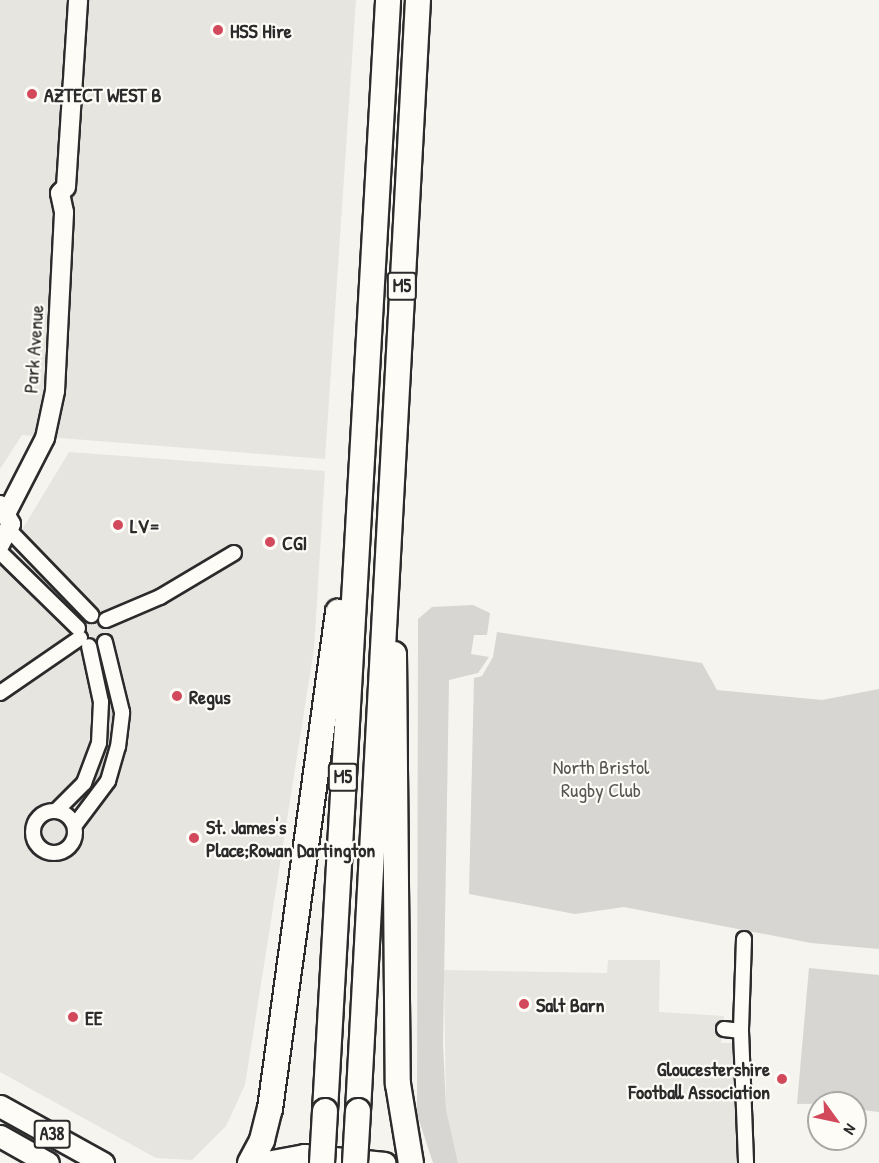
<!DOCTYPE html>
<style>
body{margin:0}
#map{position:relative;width:879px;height:1163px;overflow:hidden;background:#f5f4ef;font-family:"Patrick Hand",sans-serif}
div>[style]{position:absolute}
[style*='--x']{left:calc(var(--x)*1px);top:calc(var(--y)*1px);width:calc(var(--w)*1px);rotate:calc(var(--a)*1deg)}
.built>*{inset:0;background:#e6e5e0}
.green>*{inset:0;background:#d7d6d2}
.roads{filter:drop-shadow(2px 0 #2b2b2b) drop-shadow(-2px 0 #2b2b2b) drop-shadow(0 2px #2b2b2b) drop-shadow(0 -2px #2b2b2b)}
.street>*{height:14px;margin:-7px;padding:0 7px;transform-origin:7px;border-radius:7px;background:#fdfcf7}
.street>.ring{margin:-7px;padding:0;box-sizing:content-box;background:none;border:14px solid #fdfcf7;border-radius:50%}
.secondary>*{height:18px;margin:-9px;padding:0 9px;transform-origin:9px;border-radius:9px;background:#fdfcf7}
.primary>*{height:21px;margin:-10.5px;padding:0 10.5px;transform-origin:10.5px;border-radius:10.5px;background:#fdfcf7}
.highway>*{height:24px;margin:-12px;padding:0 12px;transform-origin:12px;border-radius:12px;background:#fdfcf7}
.bridges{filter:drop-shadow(2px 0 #2b2b2b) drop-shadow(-2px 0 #2b2b2b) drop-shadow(0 2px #2b2b2b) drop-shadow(0 -2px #2b2b2b)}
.highway-bridge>*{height:24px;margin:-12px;padding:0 12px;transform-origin:12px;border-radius:12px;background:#fdfcf7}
.dots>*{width:16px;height:16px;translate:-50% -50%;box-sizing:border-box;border:3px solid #fdfcf7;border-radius:50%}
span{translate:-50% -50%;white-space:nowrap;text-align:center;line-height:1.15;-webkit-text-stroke:4.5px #fdfcf7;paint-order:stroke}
.shield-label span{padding:2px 4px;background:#fdfcf7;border:2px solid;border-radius:4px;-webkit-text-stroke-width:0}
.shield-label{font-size:18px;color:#2b2b2b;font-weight:700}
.poi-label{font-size:20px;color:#2b2b2b;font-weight:700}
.left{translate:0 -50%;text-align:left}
.right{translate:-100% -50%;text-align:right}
.street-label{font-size:20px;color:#2b2b2b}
.park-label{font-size:20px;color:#565655}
.north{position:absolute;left:807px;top:1091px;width:60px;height:60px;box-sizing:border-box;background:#fdfcf7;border:2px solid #a9a8a5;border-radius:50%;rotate:123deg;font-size:16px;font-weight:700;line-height:24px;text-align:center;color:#2b2b2b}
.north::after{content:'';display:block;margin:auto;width:21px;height:27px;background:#d1495b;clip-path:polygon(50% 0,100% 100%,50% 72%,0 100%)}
</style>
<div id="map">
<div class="built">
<i style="clip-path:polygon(0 0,356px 0,325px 459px,22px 435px,0 469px)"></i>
<i style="clip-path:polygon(69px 452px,325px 471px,314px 649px,245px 1085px,226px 1126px,192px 1160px,156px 1158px,0 1072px,0 554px,11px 548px)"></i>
<i style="clip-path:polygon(608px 960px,660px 960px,659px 1012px,724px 1016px,721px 1043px,737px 1043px,738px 1163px,458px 1163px,446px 1109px,444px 970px,607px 973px)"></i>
</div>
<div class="green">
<i style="clip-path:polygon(473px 605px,490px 613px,487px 635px,474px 635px,471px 654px,489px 657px,478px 673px,449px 680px,443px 1043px,446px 1109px,458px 1163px,433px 1163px,417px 1114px,418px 619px,432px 607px)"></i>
<i style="clip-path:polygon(497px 632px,702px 663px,717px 690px,822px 700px,879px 689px,879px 949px,811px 943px,624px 907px,575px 914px,469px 894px,474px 678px,482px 676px,493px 657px)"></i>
<i style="clip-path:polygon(107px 668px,115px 732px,101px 779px,85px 805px,79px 800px,96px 771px,106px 738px,107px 702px,99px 672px)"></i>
<i style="clip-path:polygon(809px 968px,879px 975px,879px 1112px,855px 1109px,855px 1103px,797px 1104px)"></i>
</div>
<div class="roads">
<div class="street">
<i style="--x:10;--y:531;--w:117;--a:46"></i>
<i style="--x:0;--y:552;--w:109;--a:44.3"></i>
<i style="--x:106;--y:620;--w:59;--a:-23.1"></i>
<i style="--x:160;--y:597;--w:86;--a:-30.7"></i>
<i style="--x:0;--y:693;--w:97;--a:-34.5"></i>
<i class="ring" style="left:33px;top:811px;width:28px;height:28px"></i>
<i style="--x:56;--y:811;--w:40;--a:-45"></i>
<i style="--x:84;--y:783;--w:43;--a:-69.4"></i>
<i style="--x:99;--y:743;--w:41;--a:-87.2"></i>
<i style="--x:101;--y:702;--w:57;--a:-102.1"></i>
<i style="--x:75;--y:825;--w:55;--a:-53.1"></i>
<i style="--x:108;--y:781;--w:35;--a:-74"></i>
<i style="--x:118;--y:747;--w:35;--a:-83"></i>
<i style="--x:122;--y:712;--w:72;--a:-103.7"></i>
<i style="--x:744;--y:939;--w:92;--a:91.9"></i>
<i style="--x:741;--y:1031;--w:132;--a:87.8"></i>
<i style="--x:724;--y:1029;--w:17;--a:7"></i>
</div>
<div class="secondary">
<i style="--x:0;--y:505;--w:22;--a:60"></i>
<i style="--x:11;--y:524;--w:24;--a:118"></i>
<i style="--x:7;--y:512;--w:83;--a:-62.8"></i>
<i style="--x:45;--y:438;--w:48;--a:-78"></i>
<i style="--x:55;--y:391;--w:179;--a:-87.1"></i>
<i style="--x:64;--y:212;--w:19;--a:-102"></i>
<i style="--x:60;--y:193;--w:8;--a:-45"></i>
<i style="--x:66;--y:187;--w:187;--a:-86.3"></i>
</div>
<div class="primary">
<i style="--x:0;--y:1106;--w:118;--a:29"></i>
<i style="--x:0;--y:1136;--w:55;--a:29.4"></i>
<i style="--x:261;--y:1163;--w:44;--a:-10.5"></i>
<i style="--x:304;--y:1155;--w:81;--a:5.6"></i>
</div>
<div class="highway">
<i style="--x:394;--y:654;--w:430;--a:89.5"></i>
<i style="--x:398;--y:1084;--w:80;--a:80.7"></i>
<i style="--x:325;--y:1111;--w:1113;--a:-86.75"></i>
<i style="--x:358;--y:1111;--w:1113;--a:-86.91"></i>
<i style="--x:250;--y:1163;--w:26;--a:-62"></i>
<i style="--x:262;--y:1140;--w:32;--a:-76"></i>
<i style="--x:270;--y:1109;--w:502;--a:-82.21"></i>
</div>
</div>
<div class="bridges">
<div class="highway-bridge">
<i style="--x:322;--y:1163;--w:52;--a:-86.7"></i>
<i style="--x:355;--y:1163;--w:52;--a:-86.7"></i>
</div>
</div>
<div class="dots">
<i style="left:218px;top:30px;background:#d1495b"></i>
<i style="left:32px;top:94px;background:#d1495b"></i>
<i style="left:118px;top:525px;background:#d1495b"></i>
<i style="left:270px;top:542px;background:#d1495b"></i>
<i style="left:177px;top:696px;background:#d1495b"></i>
<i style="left:194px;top:838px;background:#d1495b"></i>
<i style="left:524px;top:1004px;background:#d1495b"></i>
<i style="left:73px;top:1017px;background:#d1495b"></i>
<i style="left:782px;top:1079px;background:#d1495b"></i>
</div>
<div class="shield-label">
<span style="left:402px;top:286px">M5</span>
<span style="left:343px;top:777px">M5</span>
<span style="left:52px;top:1134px">A38</span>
</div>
<div class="poi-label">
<span class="left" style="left:230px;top:30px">HSS Hire</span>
<span class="left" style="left:44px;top:94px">AZTECT WEST B</span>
<span class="left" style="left:130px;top:525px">LV=</span>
<span class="left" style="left:282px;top:542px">CGI</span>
<span class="left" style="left:189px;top:696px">Regus</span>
<span class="left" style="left:206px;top:838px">St. James's<br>Place;Rowan Dartington</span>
<span class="left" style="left:536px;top:1004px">Salt Barn</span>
<span class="left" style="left:85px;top:1017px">EE</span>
<span class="right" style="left:770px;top:1080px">Gloucestershire<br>Football Association</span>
</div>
<div class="street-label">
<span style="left:33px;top:349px;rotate:-86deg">Park Avenue</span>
</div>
<div class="park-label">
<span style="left:601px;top:778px">North Bristol<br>Rugby Club</span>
</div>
<div class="north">N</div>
</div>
